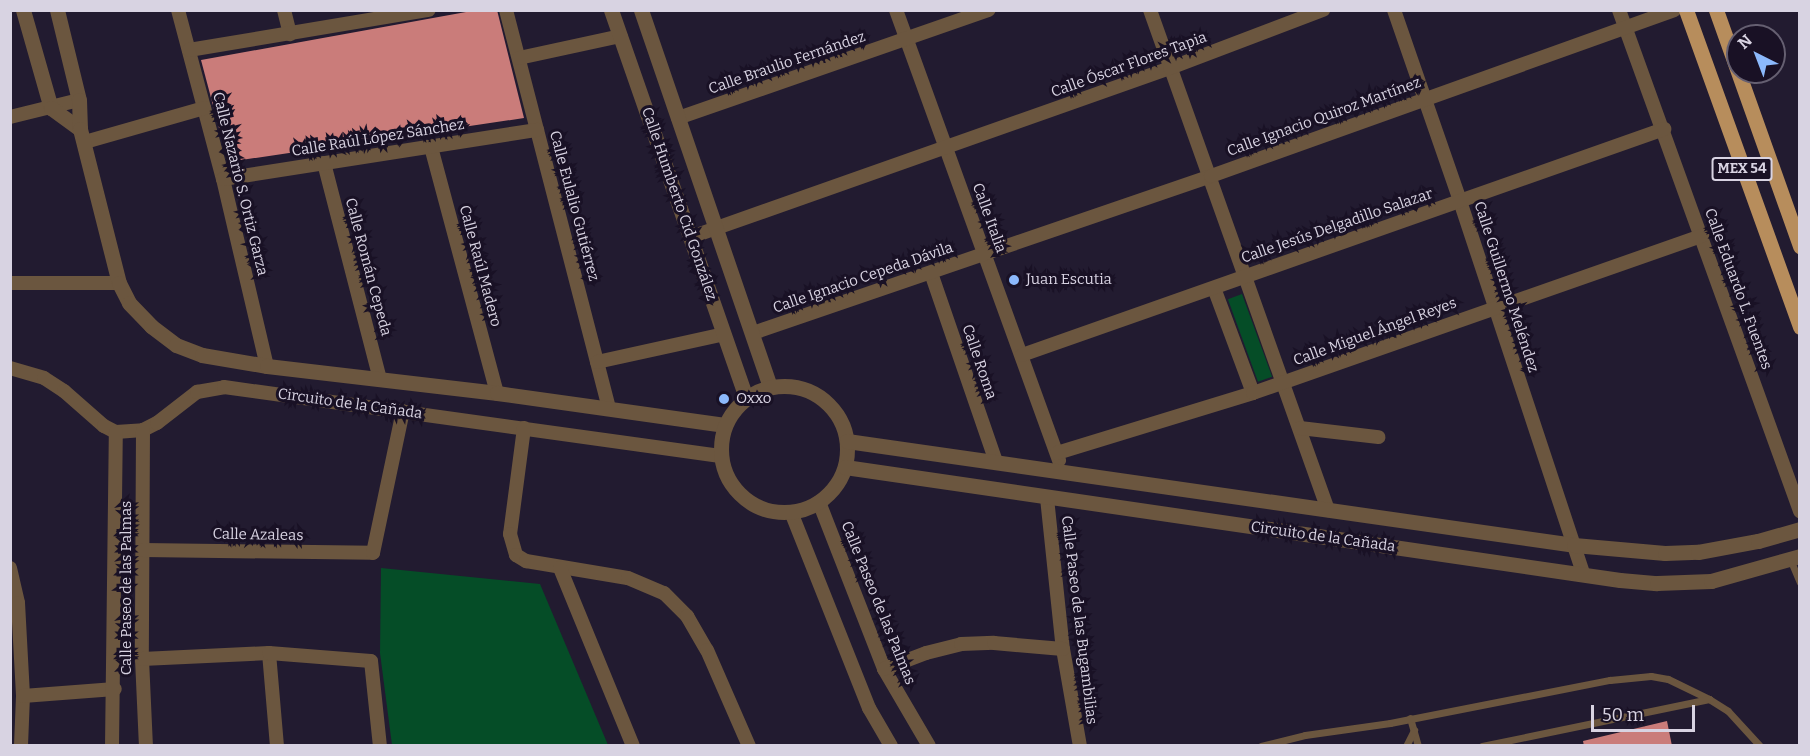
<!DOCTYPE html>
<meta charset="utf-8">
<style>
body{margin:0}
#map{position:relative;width:1810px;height:756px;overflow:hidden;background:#221b30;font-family:Bitter,serif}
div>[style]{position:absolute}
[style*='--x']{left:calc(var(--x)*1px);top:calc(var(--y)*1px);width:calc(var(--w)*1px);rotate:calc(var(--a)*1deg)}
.green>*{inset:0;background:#054d27;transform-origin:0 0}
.building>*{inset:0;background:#ca7c7a}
.service>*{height:7px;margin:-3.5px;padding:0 3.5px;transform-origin:3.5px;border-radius:3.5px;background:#6b563f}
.minor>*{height:14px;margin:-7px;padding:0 7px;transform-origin:7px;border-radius:7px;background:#6b563f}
.tertiary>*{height:15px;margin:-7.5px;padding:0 7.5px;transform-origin:7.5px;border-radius:7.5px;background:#6b563f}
.tertiary>.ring{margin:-7.5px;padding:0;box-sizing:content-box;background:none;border:15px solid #6b563f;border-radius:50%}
.primary>*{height:15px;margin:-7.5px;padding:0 7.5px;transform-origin:7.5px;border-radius:7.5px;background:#b78d5c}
.dots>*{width:16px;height:16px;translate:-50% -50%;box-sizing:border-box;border:3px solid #191125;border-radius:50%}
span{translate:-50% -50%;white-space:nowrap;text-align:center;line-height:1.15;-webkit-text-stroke:6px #191125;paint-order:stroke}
.shield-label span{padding:2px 4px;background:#191125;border:2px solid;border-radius:4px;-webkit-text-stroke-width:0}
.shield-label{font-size:14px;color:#d8d3e2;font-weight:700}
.street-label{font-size:15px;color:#d8d3e2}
.poi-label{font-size:15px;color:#d8d3e2}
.left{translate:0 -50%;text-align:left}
.frame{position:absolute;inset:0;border:12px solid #d8d3e2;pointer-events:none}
.north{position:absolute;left:1726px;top:24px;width:60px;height:60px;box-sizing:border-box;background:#191125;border:2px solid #655f71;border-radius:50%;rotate:318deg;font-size:16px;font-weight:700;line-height:24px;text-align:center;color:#d8d3e2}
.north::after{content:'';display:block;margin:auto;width:21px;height:27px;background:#8cb9fc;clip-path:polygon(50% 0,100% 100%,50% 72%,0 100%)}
.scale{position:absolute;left:1591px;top:705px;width:104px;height:27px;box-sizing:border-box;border:3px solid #d8d3e2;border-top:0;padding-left:8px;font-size:18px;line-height:21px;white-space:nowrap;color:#d8d3e2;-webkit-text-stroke:4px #191125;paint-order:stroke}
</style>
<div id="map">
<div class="green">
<i style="left:1242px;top:294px;width:88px;height:15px;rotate:70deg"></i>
<i style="clip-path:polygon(381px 568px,540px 584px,608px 745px,392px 745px,380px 653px)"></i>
</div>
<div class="building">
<i style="clip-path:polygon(477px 10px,497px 10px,524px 118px,228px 162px,201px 60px)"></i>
<i style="clip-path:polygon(1667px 721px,1672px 746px,1584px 746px,1583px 741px)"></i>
</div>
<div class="service">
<i style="--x:1790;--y:559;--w:25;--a:67"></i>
<i style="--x:1410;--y:718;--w:29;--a:74"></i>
<i style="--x:1261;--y:746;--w:45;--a:-14"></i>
<i style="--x:1305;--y:735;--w:86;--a:-8"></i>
<i style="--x:1390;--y:723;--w:224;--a:-11.1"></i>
<i style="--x:1610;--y:680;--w:41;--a:-5.6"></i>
<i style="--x:1651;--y:676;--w:17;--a:10"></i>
<i style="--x:1668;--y:679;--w:46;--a:26"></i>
<i style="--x:1709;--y:699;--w:22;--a:32"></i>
<i style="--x:1728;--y:711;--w:47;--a:47.6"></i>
<i style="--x:1406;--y:746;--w:18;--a:-63"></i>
<i style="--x:1482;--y:746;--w:232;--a:-11.7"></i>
</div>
<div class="minor">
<i style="--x:178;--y:10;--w:175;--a:75.1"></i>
<i style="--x:223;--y:179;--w:192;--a:76.8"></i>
<i style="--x:284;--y:10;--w:25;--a:76"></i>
<i style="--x:506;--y:10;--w:412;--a:75.5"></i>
<i style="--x:896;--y:10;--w:479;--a:70.1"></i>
<i style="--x:1150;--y:10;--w:531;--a:70.4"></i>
<i style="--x:1394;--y:10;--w:202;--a:70.9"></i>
<i style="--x:1460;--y:201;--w:393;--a:71.7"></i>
<i style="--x:1619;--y:10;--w:533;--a:70.14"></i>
<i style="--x:189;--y:50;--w:243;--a:-9.5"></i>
<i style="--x:519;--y:58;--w:104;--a:-12.2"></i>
<i style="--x:10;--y:117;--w:71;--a:-13.8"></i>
<i style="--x:678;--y:118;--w:329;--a:-19.2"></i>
<i style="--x:85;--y:142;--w:124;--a:-15.9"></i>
<i style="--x:431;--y:147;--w:255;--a:75"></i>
<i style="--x:324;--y:163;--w:224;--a:75.5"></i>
<i style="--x:223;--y:179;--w:318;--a:-8.9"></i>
<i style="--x:691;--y:237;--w:508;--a:-19.43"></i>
<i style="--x:1170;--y:68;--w:164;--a:-20.8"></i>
<i style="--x:931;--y:273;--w:200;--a:71"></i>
<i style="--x:10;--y:283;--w:109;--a:0"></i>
<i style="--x:1214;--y:288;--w:112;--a:69.6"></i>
<i style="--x:753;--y:333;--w:484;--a:-18.9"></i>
<i style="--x:1211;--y:176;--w:492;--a:-19.7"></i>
<i style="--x:1022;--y:355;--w:681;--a:-19.39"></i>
<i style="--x:597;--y:362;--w:130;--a:-12.4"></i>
<i style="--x:10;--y:368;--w:35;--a:16"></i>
<i style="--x:44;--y:378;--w:24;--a:33"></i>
<i style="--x:64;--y:391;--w:53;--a:41.2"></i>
<i style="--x:104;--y:426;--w:13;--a:27"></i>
<i style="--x:116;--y:432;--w:27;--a:-4"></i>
<i style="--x:143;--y:430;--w:16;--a:-27"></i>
<i style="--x:157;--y:423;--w:51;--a:-37.8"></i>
<i style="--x:197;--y:392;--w:27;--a:-10"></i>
<i style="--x:224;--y:387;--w:501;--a:7.92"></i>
<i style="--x:524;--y:428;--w:107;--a:97.5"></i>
<i style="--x:510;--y:534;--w:22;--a:74"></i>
<i style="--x:516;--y:555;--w:12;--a:31"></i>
<i style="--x:526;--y:561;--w:103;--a:9.5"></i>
<i style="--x:628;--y:578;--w:39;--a:23"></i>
<i style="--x:664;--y:593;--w:33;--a:45"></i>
<i style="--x:687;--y:616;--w:39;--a:60"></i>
<i style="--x:707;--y:650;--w:105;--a:66.4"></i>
<i style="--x:1300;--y:428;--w:79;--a:6.6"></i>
<i style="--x:143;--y:430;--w:229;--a:90.3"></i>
<i style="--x:142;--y:659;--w:87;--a:87.4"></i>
<i style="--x:1057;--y:453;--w:205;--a:-17"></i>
<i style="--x:1253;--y:393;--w:476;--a:-19.3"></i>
<i style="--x:1047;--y:498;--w:152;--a:84"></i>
<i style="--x:1063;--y:649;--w:98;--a:80.1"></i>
<i style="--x:819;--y:502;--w:179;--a:68.7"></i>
<i style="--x:884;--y:669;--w:89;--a:59.7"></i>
<i style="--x:791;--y:512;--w:211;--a:68.3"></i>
<i style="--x:869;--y:708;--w:44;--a:59.9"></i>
<i style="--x:143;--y:550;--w:230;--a:0.7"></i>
<i style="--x:373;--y:553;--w:145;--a:-78.1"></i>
<i style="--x:10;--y:568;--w:36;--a:77"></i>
<i style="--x:18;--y:603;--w:93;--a:86.9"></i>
<i style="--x:23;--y:696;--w:50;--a:92.3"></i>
<i style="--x:560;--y:568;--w:192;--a:67.7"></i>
<i style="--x:269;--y:653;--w:93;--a:85.1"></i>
<i style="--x:142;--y:659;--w:127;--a:-2.7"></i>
<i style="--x:269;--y:653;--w:102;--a:4.5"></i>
<i style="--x:371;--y:661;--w:85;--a:84"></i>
<i style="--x:884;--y:669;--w:45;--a:-20.9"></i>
<i style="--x:926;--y:653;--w:36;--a:-14"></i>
<i style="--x:961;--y:644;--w:33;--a:-2"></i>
<i style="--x:994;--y:643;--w:69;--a:5"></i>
<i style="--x:23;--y:696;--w:92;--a:-4.4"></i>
<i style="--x:112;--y:746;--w:314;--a:-89.3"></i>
</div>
<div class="tertiary">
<i style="--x:23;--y:10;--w:102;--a:74.1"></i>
<i style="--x:51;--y:108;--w:36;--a:36"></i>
<i style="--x:57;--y:10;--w:93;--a:76.3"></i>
<i style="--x:79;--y:100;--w:29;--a:88"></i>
<i style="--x:80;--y:129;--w:159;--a:75.8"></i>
<i style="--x:119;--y:283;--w:22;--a:63"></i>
<i style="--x:129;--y:303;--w:32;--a:46"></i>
<i style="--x:151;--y:326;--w:31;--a:37"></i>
<i style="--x:176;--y:345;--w:28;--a:21"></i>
<i style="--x:202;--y:355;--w:66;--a:9.6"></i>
<i style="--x:267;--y:366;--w:232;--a:6.7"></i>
<i style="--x:497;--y:393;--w:230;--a:8"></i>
<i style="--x:611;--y:10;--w:411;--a:70.8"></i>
<i style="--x:641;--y:10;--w:398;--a:71.1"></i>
<i class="ring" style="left:721px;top:386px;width:111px;height:111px"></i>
<i style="--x:847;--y:441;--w:734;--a:8.14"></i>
<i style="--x:1574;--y:545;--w:91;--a:5"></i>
<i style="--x:1665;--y:553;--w:33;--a:-2"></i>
<i style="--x:1698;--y:552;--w:61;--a:-10.4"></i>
<i style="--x:1758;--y:541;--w:44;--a:-15.9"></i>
<i style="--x:845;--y:467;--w:783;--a:8.3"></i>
<i style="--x:1620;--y:580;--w:37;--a:5"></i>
<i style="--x:1657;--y:583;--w:54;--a:-2.1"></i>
<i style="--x:1711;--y:581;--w:92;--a:-15.7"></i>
</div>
<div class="primary">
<i style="--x:1686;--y:10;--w:337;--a:70.2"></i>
<i style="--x:1716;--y:10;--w:251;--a:70.4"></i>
</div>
<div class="dots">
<i style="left:1014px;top:280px;background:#8cb9fc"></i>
<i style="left:724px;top:399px;background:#8cb9fc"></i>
</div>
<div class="shield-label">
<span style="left:1742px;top:169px">MEX 54</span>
</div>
<div class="street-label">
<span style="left:787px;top:63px;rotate:-19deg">Calle Braulio Fernández</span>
<span style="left:1129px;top:65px;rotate:-20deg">Calle Óscar Flores Tapia</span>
<span style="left:1324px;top:117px;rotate:-20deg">Calle Ignacio Quiroz Martínez</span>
<span style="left:378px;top:138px;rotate:-9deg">Calle Raúl López Sánchez</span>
<span style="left:240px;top:184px;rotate:76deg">Calle Nazario S. Ortiz Garza</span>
<span style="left:679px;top:204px;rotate:71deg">Calle Humberto Cid González</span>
<span style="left:574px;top:206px;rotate:75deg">Calle Eulalio Gutiérrez</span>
<span style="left:989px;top:218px;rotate:70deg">Calle Italia</span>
<span style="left:1337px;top:226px;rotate:-19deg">Calle Jesús Delgadillo Salazar</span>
<span style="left:480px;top:266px;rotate:75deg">Calle Raúl Madero</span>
<span style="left:368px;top:267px;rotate:75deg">Calle Román Cepeda</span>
<span style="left:863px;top:278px;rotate:-19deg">Calle Ignacio Cepeda Dávila</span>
<span style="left:1506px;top:287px;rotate:72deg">Calle Guillermo Meléndez</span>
<span style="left:1738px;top:289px;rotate:70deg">Calle Eduardo L. Fuentes</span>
<span style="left:1375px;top:332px;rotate:-20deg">Calle Miguel Ángel Reyes</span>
<span style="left:979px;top:362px;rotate:71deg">Calle Roma</span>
<span style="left:350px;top:404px;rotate:8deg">Circuito de la Cañada</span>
<span style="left:258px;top:535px;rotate:1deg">Calle Azaleas</span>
<span style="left:1323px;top:537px;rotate:8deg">Circuito de la Cañada</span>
<span style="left:127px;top:588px;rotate:-90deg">Calle Paseo de las Palmas</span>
<span style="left:878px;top:603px;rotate:68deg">Calle Paseo de las Palmas</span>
<span style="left:1079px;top:620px;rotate:83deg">Calle Paseo de las Bugambilias</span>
</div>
<div class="poi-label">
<span class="left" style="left:1026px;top:280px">Juan Escutia</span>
<span class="left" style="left:736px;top:399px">Oxxo</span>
</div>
<div class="frame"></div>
<div class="north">N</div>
<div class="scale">50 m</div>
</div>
